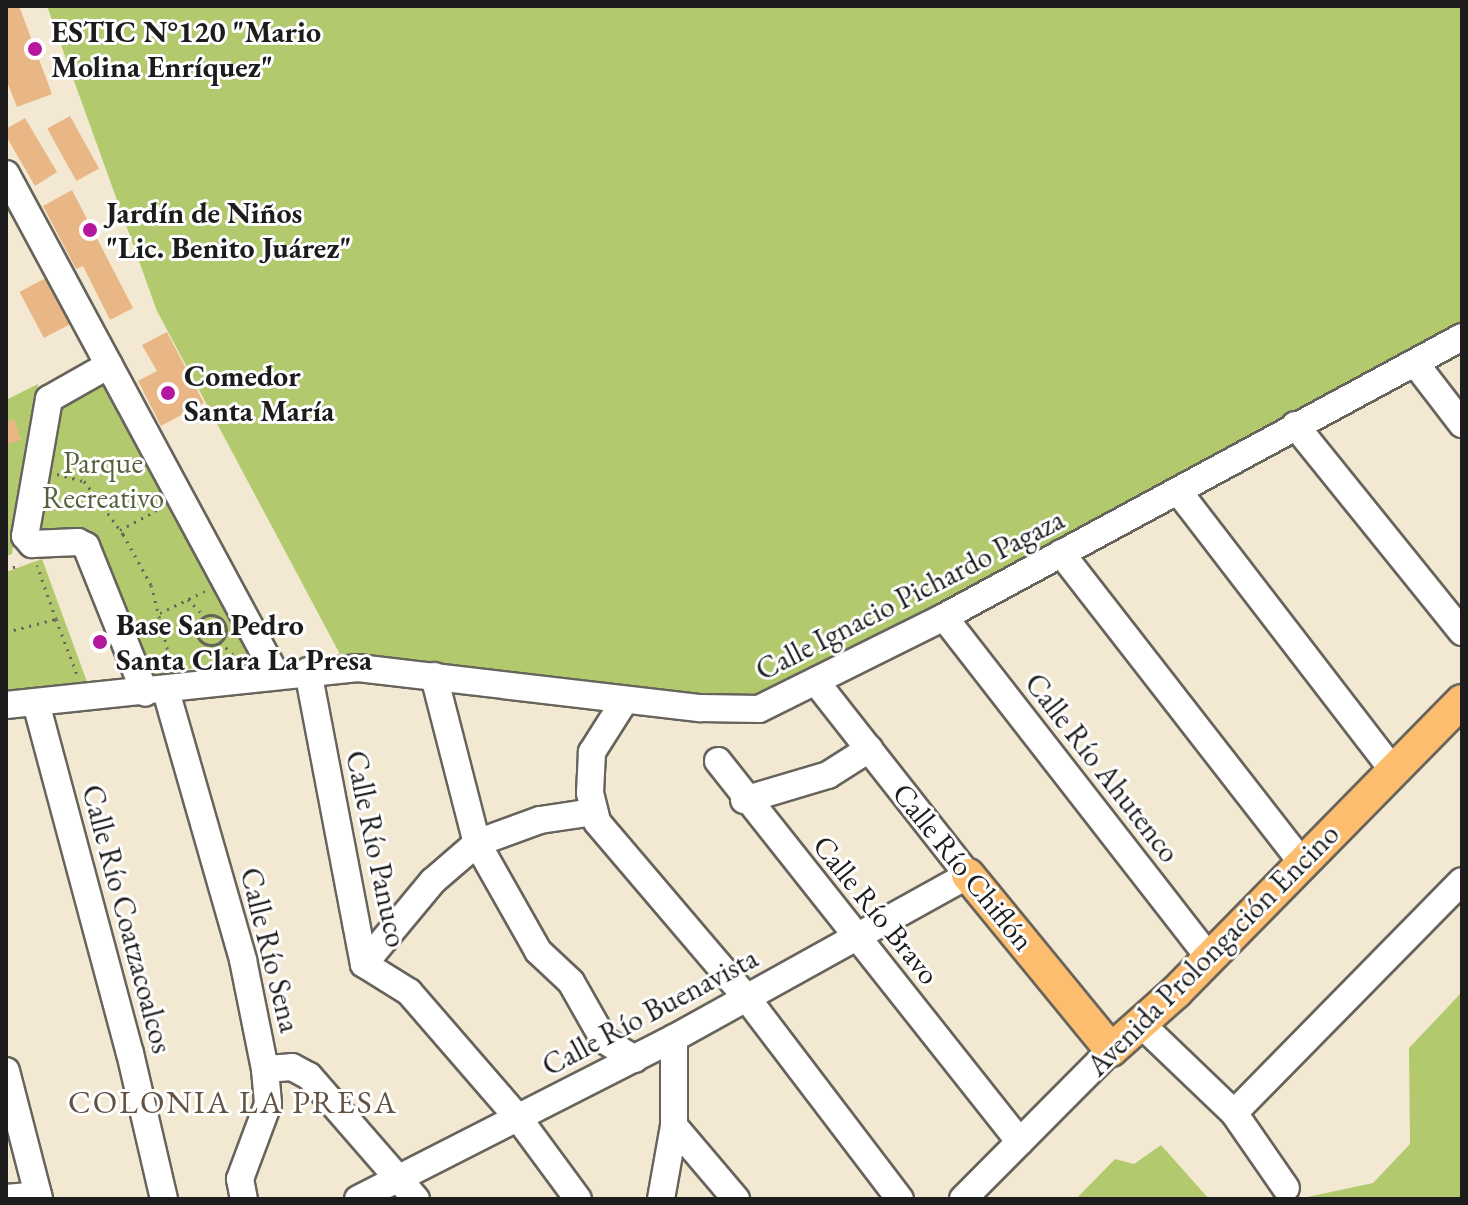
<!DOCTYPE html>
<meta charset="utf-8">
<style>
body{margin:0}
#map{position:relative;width:1468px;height:1205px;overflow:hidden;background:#f3e9d3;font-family:"EB Garamond",serif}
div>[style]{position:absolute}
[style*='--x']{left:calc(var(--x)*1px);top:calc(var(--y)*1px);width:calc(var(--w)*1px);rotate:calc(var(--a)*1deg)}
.green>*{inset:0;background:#b2c96e}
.building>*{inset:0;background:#e8b785;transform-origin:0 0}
.path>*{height:3px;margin-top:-1.5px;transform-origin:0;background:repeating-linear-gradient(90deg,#67645c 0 2px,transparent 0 8px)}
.path>.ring{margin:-1.5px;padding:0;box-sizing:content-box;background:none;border:3px solid #67645c;border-radius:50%}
.roads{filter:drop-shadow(2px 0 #67645c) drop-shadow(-2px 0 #67645c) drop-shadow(0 2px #67645c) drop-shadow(0 -2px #67645c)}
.minor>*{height:26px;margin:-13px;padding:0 13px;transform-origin:13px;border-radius:13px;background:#fff}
.major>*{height:32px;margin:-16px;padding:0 16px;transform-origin:16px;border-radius:16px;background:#fcbd6f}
.dots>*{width:22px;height:22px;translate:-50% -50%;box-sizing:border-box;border:4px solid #fff;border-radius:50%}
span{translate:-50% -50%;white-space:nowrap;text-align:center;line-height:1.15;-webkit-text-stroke:6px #fff;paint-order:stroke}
.poi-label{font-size:30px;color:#1c1c1c;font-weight:700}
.left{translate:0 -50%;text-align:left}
.park-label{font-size:30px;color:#58613d}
.street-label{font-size:30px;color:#1c1c1c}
.neighbourhood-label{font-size:32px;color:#635241;letter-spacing:2px}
.frame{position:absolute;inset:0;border:8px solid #1c1c1c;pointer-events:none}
</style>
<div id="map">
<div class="green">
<i style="clip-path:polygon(47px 6px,1462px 6px,1462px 322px,759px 701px,342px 658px,157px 311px)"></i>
<i style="clip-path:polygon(112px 372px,260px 659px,154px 674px,92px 538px,31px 541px,59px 401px)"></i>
<i style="clip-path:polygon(38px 384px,12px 554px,6px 556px,6px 400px)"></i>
<i style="clip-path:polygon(42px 559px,90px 690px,6px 696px,6px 572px)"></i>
<i style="clip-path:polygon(1462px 992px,1462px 1199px,1298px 1199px,1373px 1183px,1410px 1144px,1409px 1048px)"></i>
<i style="clip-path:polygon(1161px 1145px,1209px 1199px,1076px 1199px,1115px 1159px,1134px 1164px)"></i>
</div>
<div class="building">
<i style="clip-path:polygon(6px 6px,19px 6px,52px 94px,17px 107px,6px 79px)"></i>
<i style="left:70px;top:116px;width:60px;height:26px;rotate:61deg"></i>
<i style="clip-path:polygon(25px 118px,57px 172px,35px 186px,6px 136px,6px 129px)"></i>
<i style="clip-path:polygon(72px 190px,133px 308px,110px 320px,83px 266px,76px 269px,43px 206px)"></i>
<i style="left:46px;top:278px;width:52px;height:30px;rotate:62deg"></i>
<i style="clip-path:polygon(167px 332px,204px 403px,161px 426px,138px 381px,157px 371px,142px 345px)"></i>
<i style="clip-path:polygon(14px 419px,21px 440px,6px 445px,6px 422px)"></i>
</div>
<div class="path">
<i style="--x:57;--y:474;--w:28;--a:15"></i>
<i style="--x:84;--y:481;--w:66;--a:53.7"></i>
<i style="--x:123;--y:534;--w:58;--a:61.2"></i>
<i style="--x:151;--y:585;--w:85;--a:75.6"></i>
<i style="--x:120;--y:530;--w:44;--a:-28.3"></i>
<i style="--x:6;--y:571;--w:16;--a:-27"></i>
<i style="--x:188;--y:599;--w:23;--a:47"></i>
<i style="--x:160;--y:613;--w:52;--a:-26.1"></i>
<i class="ring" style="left:196px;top:615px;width:27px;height:27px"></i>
<i style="--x:56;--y:619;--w:60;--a:69.4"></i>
<i style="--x:6;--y:632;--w:52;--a:-14.6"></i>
<i style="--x:56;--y:619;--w:57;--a:-109.4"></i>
<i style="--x:220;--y:642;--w:25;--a:43"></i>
</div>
<div class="roads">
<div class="minor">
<i style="--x:6;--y:174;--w:569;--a:61.68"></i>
<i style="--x:1415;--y:363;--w:77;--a:52.4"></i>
<i style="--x:109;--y:365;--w:69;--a:150.5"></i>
<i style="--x:49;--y:399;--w:139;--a:99.9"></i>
<i style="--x:25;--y:536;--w:11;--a:49"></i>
<i style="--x:32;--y:544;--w:46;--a:-2.5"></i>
<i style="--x:78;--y:542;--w:9;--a:27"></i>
<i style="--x:86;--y:546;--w:158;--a:68.1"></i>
<i style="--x:1295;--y:425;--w:266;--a:51.1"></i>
<i style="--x:1178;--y:491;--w:351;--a:52.4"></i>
<i style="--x:1061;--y:553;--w:393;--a:52.1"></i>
<i style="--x:944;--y:617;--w:432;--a:52.1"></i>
<i style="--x:308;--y:671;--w:298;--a:79.2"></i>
<i style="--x:364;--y:964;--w:53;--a:31.9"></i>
<i style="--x:409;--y:992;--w:168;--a:49.1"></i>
<i style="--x:519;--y:1119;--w:99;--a:53.6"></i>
<i style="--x:434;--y:676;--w:172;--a:75.6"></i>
<i style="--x:477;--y:843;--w:124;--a:60.5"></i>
<i style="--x:538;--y:951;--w:45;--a:43.2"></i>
<i style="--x:571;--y:982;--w:67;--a:60.4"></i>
<i style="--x:604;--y:1040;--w:36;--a:32"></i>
<i style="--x:166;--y:691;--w:280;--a:74"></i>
<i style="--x:243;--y:960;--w:111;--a:78.6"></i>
<i style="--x:265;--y:1069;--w:35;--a:85"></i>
<i style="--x:268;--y:1104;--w:80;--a:110.5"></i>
<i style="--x:240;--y:1179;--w:20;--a:79"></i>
<i style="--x:625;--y:700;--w:62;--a:122.4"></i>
<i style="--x:592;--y:752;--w:41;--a:92.8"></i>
<i style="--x:590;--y:793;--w:30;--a:76"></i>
<i style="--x:597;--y:822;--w:230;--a:49.6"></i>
<i style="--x:746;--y:997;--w:254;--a:52.7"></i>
<i style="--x:36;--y:703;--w:362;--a:75"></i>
<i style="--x:130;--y:1053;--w:150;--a:76.9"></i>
<i style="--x:6;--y:705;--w:354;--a:-6"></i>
<i style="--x:358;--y:668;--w:345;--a:6.7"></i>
<i style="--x:701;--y:708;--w:58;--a:1"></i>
<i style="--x:759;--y:709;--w:207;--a:-26.4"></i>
<i style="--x:944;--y:617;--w:589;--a:-28.39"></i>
<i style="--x:718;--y:761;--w:486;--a:51.6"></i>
<i style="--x:744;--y:800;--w:88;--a:-16.6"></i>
<i style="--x:828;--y:775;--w:49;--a:-32.4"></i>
<i style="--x:364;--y:964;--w:108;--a:-50.3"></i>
<i style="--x:433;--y:881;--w:58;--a:-40.8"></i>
<i style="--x:477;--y:843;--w:67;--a:-20.1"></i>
<i style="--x:540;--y:820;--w:55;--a:-8.4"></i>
<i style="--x:1140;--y:1023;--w:130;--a:43.8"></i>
<i style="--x:1234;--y:1113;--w:91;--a:55.3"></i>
<i style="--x:265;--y:1069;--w:27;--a:-4"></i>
<i style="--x:292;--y:1067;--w:19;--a:28"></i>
<i style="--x:309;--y:1076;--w:163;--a:49"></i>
<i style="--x:6;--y:1071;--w:132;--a:75.5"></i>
<i style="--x:1234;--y:1113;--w:325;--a:-45.5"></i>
<i style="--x:674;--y:1126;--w:96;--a:49.7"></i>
<i style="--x:6;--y:1198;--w:32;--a:-5"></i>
<i style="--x:358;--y:1199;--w:355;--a:-27"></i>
<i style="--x:674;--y:1038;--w:336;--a:-29"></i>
<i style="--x:968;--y:875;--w:246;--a:-128.2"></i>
<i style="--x:661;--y:1199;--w:74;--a:-79.9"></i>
<i style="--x:674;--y:1126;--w:88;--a:-90"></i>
<i style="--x:963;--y:1199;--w:210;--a:-45.2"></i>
</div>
<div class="major">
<i style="--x:968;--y:875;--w:226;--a:50.7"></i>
<i style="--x:1111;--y:1050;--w:87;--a:-41.7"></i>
<i style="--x:1176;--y:992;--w:408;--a:-45.5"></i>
</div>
</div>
<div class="dots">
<i style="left:35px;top:49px;background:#b5179e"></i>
<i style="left:90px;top:230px;background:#b5179e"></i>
<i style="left:168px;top:393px;background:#b5179e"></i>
<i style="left:100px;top:642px;background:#b5179e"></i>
</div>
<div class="poi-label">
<span class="left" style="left:51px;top:49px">ESTIC N°120 "Mario<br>Molina Enríquez"</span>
<span class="left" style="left:106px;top:230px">Jardín de Niños<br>"Lic. Benito Juárez"</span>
<span class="left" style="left:184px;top:393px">Comedor<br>Santa María</span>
<span class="left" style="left:116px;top:642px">Base San Pedro<br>Santa Clara La Presa</span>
</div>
<div class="park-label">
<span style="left:103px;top:480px">Parque<br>Recreativo</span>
</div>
<div class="street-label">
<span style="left:910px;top:595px;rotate:-27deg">Calle Ignacio Pichardo Pagaza</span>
<span style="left:1102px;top:768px;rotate:52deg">Calle Río Ahutenco</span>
<span style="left:376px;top:849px;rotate:78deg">Calle Río Panuco</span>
<span style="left:963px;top:867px;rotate:51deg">Calle Río Chiflón</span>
<span style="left:876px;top:910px;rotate:51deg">Calle Río Bravo</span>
<span style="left:127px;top:919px;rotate:75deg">Calle Río Coatzacoalcos</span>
<span style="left:270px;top:950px;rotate:76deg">Calle Río Sena</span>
<span style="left:1213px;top:950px;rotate:-45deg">Avenida Prolongación Encino</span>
<span style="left:650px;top:1012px;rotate:-28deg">Calle Río Buenavista</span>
</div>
<div class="neighbourhood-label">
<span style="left:233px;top:1102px">COLONIA LA PRESA</span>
</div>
<div class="frame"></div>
</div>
